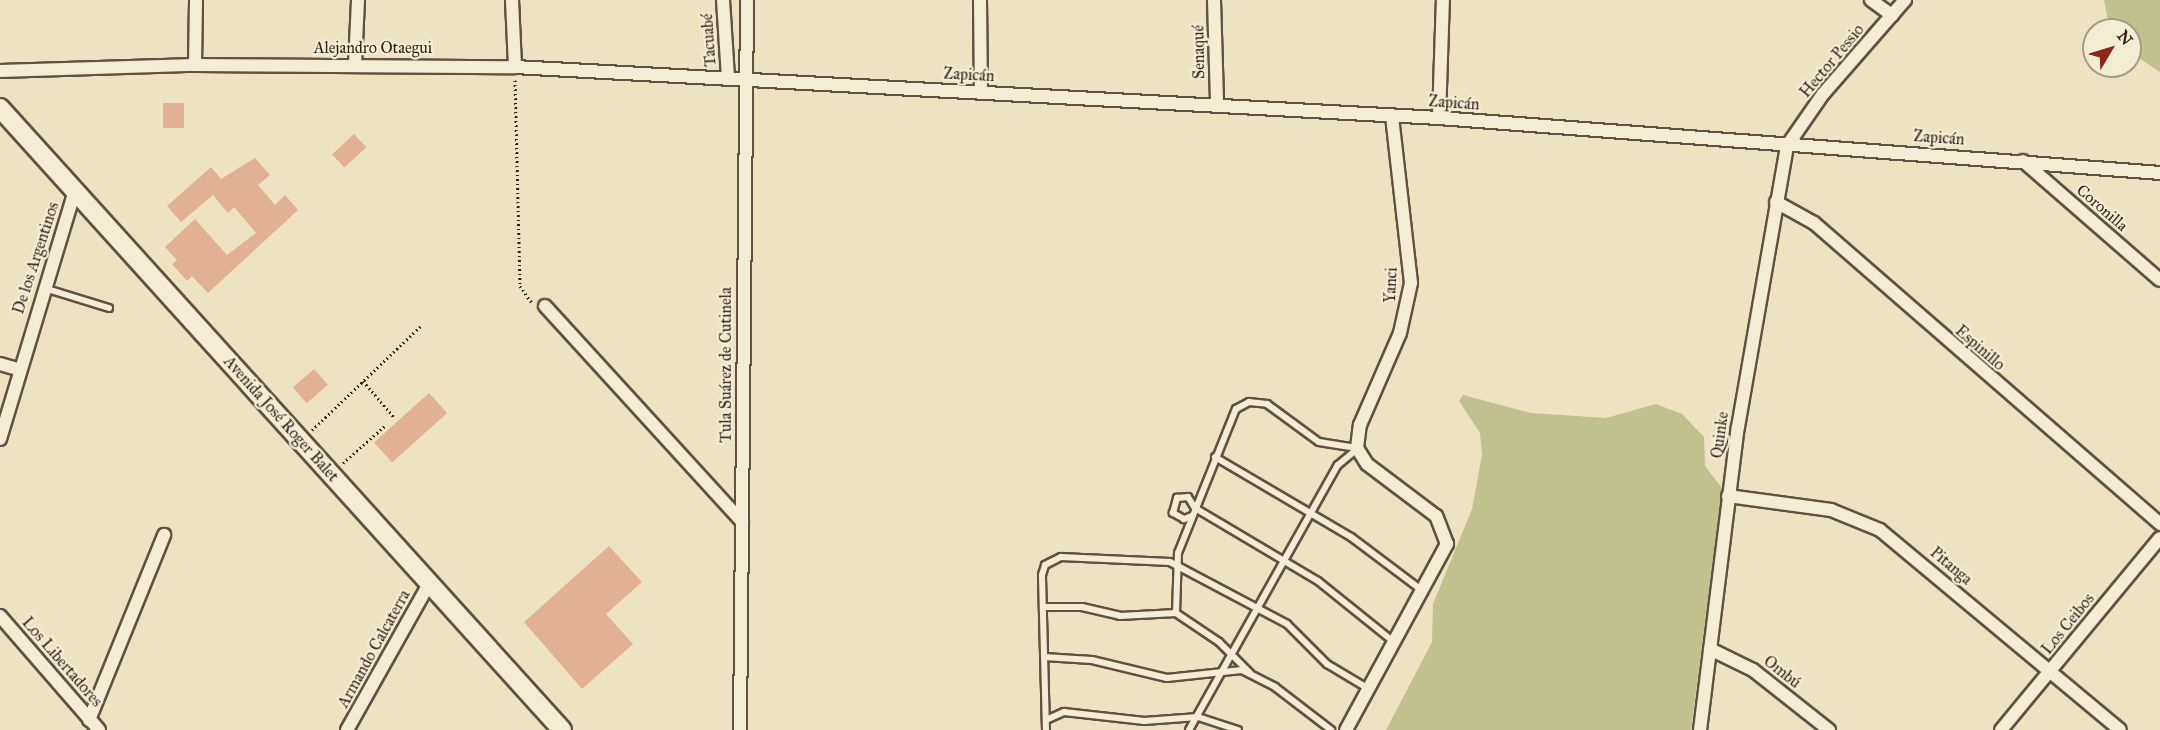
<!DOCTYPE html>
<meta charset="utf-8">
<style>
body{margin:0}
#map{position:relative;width:2160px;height:730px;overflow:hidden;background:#eee3c0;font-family:"IM FELL Great Primer",serif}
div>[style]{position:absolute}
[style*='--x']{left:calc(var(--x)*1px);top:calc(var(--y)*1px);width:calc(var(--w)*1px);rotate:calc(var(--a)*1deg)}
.green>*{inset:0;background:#c0c18d}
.building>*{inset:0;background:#e2b192;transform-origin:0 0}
.path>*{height:3px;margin-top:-1.5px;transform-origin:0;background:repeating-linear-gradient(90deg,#30201a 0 1.5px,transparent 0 4.5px)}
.roads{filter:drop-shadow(2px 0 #605144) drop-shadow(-2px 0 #605144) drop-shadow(0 2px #605144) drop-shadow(0 -2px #605144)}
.lane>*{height:6px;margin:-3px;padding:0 3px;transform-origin:3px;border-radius:3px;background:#f4edd6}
.street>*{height:12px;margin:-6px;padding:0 6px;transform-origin:6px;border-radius:6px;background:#f4edd6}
.secondary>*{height:18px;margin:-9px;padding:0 9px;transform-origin:9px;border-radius:9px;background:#f4edd6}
span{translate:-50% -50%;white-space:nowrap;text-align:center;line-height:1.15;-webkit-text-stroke:4.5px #f4edd6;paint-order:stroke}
.street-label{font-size:16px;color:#30201a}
.north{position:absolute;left:2082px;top:18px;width:60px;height:60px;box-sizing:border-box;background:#f4edd6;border:2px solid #a69b8b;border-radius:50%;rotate:52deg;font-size:16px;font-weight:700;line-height:24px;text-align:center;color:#30201a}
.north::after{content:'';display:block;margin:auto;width:21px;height:27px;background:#8f2418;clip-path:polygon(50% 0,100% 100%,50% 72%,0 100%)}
</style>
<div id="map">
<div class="green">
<i style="clip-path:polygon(2104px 0,2160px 0,2160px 72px,2130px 52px,2130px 30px,2110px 30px)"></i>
<i style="clip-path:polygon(1463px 395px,1531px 413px,1606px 418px,1656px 404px,1682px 414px,1704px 437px,1705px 466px,1722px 488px,1691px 730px,1386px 730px,1432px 642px,1433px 604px,1472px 509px,1482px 455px,1480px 433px,1459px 401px)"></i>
</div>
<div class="building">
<i style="left:163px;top:103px;width:21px;height:25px"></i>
<i style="left:354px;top:134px;width:18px;height:30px;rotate:47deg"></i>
<i style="clip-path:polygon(255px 158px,270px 175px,258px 185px,275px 205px,285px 195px,298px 210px,208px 293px,192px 276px,187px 281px,172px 264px,177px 260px,165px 247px,195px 219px,227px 255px,256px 233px,234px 207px,228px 213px,213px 195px,181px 222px,167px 206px,211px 167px,221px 179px)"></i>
<i style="left:314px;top:369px;width:21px;height:28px;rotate:49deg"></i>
<i style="left:429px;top:393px;width:27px;height:74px;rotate:48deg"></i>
<i style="clip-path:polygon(609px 546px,642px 582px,606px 614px,633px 644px,582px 689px,524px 622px)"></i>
</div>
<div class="path">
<i style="--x:515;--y:80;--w:206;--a:88.6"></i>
<i style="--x:520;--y:286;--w:21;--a:55"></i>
<i style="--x:363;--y:381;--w:48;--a:49.3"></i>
<i style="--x:312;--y:430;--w:151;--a:-43.7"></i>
<i style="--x:343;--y:463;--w:57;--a:-41.5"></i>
</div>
<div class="roads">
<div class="lane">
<i style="--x:44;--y:288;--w:68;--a:17.1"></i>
<i style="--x:1215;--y:457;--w:158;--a:30.5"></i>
<i style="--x:1351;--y:537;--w:90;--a:36.9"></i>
<i style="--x:1192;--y:516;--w:9;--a:159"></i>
<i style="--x:1184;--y:519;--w:13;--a:-151"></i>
<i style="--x:1173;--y:513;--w:16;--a:-75"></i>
<i style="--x:1177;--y:498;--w:11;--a:-5"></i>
<i style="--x:1188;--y:497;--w:13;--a:58"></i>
<i style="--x:1195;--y:508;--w:143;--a:30.7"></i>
<i style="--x:1318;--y:581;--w:97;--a:38.8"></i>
<i style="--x:1043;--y:607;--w:39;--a:0"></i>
<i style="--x:1082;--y:607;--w:39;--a:13"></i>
<i style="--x:1120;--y:616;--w:56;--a:-3.1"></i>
<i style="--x:1044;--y:657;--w:48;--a:3.6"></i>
<i style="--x:1092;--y:660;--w:77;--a:13.5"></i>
<i style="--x:1167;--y:678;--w:75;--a:-6.1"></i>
<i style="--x:1242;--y:670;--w:37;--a:27"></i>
<i style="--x:1275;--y:687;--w:71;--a:37.5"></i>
<i style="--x:1250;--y:673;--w:44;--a:-135"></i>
<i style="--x:1219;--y:642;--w:52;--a:-146"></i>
<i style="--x:1176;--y:613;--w:60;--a:-88.1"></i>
<i style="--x:1178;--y:553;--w:155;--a:-68.1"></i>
<i style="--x:1236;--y:409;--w:15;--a:-28"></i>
<i style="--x:1249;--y:402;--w:18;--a:6"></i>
<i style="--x:1267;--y:404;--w:64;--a:36.2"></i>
<i style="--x:1319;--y:442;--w:38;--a:9"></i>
<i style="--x:1046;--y:720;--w:20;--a:-24"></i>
<i style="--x:1064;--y:712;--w:81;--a:6.4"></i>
<i style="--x:1144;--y:721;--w:54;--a:-4.2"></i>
<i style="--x:1198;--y:717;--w:42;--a:18"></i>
<i style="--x:1046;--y:730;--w:155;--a:-91.5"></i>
<i style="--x:1042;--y:575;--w:10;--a:-73"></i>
<i style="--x:1045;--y:565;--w:18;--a:-27"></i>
<i style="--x:1061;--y:557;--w:109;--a:2.6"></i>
<i style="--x:1170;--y:562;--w:132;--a:27.9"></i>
<i style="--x:1287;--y:624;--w:57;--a:45"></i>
<i style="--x:1327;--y:664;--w:49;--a:30.8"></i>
<i style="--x:1189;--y:730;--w:304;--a:-60.7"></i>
<i style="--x:1338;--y:465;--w:25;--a:-40"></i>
</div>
<div class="street">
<i style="--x:512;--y:0;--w:67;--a:87.4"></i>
<i style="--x:723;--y:0;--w:78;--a:86.3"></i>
<i style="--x:980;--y:0;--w:92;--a:89.4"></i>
<i style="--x:1214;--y:0;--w:104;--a:88.3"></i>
<i style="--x:1871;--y:0;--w:26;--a:36"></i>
<i style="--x:355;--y:64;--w:64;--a:-87.3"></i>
<i style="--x:195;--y:65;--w:65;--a:-89.1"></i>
<i style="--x:0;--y:71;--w:195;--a:-1.8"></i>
<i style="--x:195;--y:65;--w:320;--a:0.4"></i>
<i style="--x:515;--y:67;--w:925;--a:3.16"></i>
<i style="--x:1439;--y:118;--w:723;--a:4.36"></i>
<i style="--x:1439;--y:118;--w:118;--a:-88.1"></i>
<i style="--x:2023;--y:161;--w:181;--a:41"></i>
<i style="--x:1776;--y:202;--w:43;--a:28.9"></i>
<i style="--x:1814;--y:223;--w:459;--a:41"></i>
<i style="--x:545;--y:306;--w:292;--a:47.6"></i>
<i style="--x:0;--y:364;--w:19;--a:16"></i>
<i style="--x:0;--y:439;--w:259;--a:-73.2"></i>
<i style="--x:1728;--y:496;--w:104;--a:7.7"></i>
<i style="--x:1831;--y:510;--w:53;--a:22.2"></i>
<i style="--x:1880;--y:530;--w:312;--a:39.8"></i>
<i style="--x:0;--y:616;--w:151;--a:49"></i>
<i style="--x:1710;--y:649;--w:48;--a:26"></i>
<i style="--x:1753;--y:670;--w:97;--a:38.3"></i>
<i style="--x:89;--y:720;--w:200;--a:-67.9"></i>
<i style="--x:347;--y:730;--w:167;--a:-60.7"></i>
<i style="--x:740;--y:730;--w:730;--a:-89.45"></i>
<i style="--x:1346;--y:730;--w:212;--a:-61.5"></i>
<i style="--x:1447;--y:544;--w:30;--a:-111"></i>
<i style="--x:1436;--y:516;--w:86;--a:-143"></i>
<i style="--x:1367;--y:464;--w:19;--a:-122"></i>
<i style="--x:1357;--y:448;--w:23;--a:-83"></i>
<i style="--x:1360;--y:425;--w:100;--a:-66.5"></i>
<i style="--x:1400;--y:333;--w:51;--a:-77.6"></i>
<i style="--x:1411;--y:283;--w:169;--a:-96.5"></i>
<i style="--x:1700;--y:730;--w:305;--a:-82.9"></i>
<i style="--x:1738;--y:427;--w:285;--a:-80.1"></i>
<i style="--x:1787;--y:146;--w:63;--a:-55.3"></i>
<i style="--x:1823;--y:94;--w:125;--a:-48.9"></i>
<i style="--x:2001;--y:730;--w:249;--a:-50.4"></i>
</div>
<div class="secondary">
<i style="--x:0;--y:108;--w:838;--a:47.9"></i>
</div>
</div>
<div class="street-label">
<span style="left:709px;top:40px;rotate:-94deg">Tacuabé</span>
<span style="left:373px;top:48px">Alejandro Otaegui</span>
<span style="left:1199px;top:52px;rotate:-91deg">Senaqué</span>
<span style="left:1832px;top:61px;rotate:-50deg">Hector Pessio</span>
<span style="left:969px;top:75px;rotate:3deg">Zapicán</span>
<span style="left:1454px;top:103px;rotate:4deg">Zapicán</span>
<span style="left:1939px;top:138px;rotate:4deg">Zapicán</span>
<span style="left:2102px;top:208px;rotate:41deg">Coronilla</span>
<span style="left:36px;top:258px;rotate:-72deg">De los Argentinos</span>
<span style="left:1391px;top:285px;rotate:-87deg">Yanci</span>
<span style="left:1980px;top:348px;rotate:41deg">Espinillo</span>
<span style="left:726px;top:365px;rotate:-90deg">Tula Suárez de Cutinela</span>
<span style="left:281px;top:419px;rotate:48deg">Avenida José Roger Balet</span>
<span style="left:1720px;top:435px;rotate:-82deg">Quinke</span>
<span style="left:1951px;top:566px;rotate:40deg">Pitanga</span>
<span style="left:2068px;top:624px;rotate:-51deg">Los Ceibos</span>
<span style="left:374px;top:649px;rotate:-61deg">Armando Calcaterra</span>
<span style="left:62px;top:662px;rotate:49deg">Los Libertadores</span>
<span style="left:1782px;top:672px;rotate:38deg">Ombú</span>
</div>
<div class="north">N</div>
</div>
